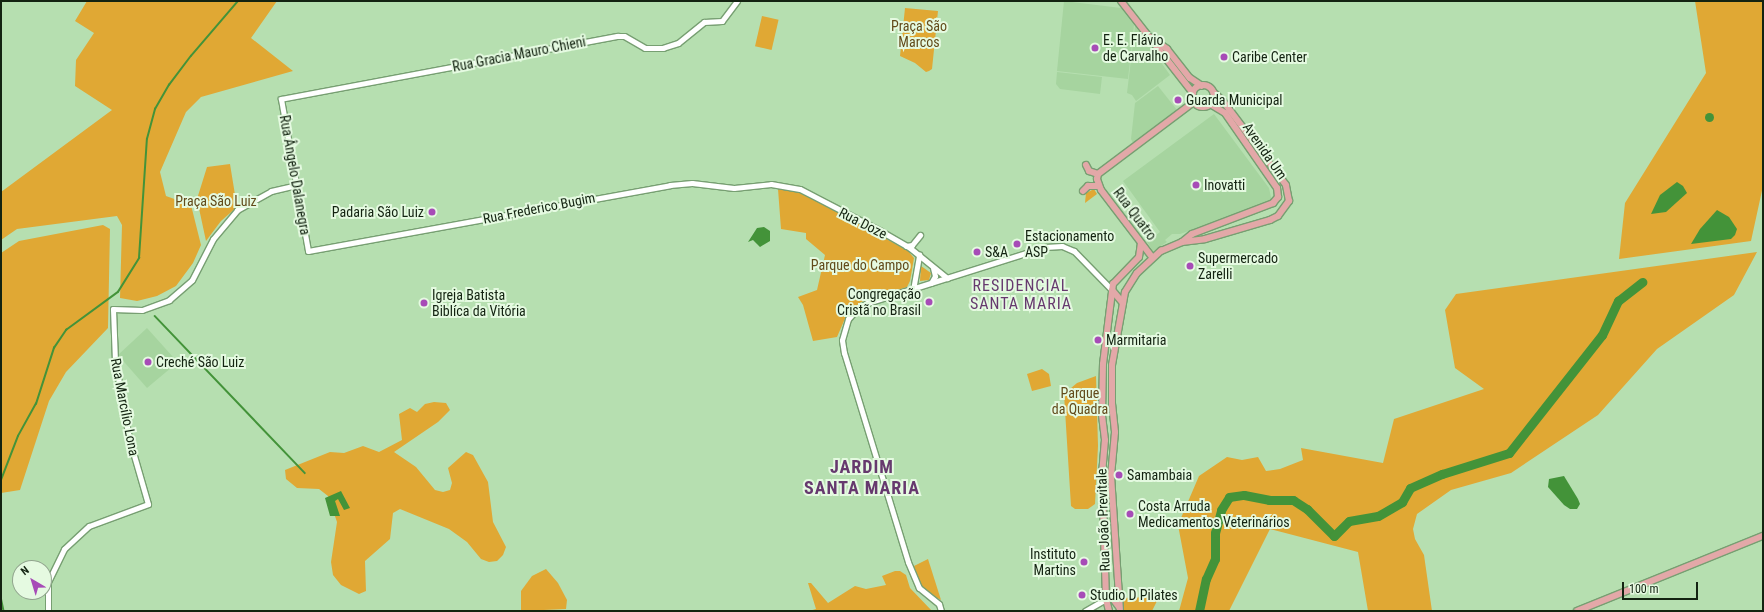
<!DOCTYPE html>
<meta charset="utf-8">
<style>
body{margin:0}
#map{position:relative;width:1764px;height:612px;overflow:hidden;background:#b6dfb0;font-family:"Roboto Condensed",sans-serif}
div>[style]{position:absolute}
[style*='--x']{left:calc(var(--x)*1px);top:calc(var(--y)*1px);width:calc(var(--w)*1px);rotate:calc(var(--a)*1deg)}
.built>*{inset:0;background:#a6d49f}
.green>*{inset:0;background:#e0a834;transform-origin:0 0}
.water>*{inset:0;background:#439339}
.round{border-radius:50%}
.stream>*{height:1.5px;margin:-0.75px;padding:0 0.75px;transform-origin:0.75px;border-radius:0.75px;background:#439339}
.river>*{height:9px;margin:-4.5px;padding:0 4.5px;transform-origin:4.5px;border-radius:4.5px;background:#439339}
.roads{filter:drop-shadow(1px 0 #779f72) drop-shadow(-1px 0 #779f72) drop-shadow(0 1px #779f72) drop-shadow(0 -1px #779f72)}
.minor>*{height:5px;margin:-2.5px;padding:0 2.5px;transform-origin:2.5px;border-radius:2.5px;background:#fff}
.major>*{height:6px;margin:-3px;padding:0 3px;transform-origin:3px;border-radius:3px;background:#e3a8a8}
.major>.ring{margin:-3px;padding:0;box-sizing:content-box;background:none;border:6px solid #e3a8a8;border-radius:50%}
.dots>*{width:11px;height:11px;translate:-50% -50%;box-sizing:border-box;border:2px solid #e5fae1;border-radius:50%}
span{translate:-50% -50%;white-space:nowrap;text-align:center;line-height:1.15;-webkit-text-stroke:4px #e5fae1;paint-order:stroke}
.park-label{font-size:14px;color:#624a1a}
.poi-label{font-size:14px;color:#132311}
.left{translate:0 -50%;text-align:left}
.right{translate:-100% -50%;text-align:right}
.street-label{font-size:14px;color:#132311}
.quarter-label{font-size:16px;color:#66396e;letter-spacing:1px}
.district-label{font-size:18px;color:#66396e;font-weight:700;letter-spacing:1px}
.frame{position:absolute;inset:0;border:2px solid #132311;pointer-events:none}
.north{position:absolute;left:12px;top:560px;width:40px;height:40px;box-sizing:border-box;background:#e5fae1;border:1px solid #91a48e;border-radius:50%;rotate:322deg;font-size:11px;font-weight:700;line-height:16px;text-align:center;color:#132311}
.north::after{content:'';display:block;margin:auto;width:14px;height:18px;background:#a74cb7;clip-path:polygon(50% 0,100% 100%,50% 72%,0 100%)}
.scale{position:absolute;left:1622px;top:582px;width:76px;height:18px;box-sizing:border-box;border:2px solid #132311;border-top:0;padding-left:5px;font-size:12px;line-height:14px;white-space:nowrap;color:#132311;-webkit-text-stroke:3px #e5fae1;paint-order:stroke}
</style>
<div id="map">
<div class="built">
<i style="clip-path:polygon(1064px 1px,1121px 8px,1134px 25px,1128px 79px,1057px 71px)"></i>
<i style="clip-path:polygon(1135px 26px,1170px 75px,1136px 101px,1132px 95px,1127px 93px)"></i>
<i style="clip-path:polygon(1057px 72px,1102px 77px,1100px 94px,1060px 89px,1056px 84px)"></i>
<i style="clip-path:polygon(1158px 86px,1177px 110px,1133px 143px,1131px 139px,1135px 103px)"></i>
<i style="clip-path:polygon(1214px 114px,1269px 188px,1272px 202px,1180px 234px,1172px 234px,1165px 240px,1167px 242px,1153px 251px,1147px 242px,1160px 232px,1123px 181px)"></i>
<i style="clip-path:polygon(147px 328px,173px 357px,172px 367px,147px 388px,118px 355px)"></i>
</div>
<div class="green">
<i style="clip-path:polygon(87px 1px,277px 1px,251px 38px,293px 71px,201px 97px,186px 112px,160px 172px,166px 196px,191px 205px,201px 245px,193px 263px,176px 286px,157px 296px,137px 301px,120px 298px,122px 225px,117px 216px,17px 229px,1px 240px,1px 192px,112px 110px,75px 86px,76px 60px,94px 33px,75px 21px)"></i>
<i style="clip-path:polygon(1695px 1px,1763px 1px,1763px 186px,1751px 241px,1619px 259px,1625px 203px,1706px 73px)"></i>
<i style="clip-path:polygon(905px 8px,938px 11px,932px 69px,929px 71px,926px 72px,915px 63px,900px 56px)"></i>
<i style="left:762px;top:16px;width:17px;height:31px;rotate:13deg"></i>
<i style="clip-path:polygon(230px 164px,237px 207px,221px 221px,206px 241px,197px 199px,207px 167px)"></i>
<i style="clip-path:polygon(778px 189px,799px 191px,808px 195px,908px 251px,914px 258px,910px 281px,907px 287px,861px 302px,847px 314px,837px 337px,813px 341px,803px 305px,798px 297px,817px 290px,825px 255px,806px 239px,806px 233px,781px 229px)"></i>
<i style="clip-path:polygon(1094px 189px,1097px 194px,1085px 203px,1086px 193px)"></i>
<i style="clip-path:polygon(103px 225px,110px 229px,108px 328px,66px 372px,49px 401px,20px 490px,1px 493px,1px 253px,19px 241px)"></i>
<i style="clip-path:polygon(1757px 252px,1734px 295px,1657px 349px,1598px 415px,1511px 473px,1451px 490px,1417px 514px,1413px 529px,1415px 539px,1424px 555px,1432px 611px,1368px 611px,1358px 552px,1270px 529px,1229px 611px,1179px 611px,1188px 578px,1178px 525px,1199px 476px,1227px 457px,1242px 460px,1258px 457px,1266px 471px,1280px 469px,1303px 460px,1301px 448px,1383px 463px,1394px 419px,1484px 389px,1455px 368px,1445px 310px,1456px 294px)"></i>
<i style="clip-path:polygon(921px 266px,931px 273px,929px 280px,920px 281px)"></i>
<i style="clip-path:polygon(1042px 369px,1049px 374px,1051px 386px,1032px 391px,1027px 374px)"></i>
<i style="clip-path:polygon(1096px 376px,1098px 446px,1095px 504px,1088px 509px,1075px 509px,1071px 506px,1064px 394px,1077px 383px)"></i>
<i style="clip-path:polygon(434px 402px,446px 403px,450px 410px,438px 422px,394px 452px,416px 467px,435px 490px,443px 492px,450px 490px,452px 483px,448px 468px,466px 452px,473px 455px,488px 482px,493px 522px,506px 547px,503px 555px,497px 561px,489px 562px,481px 559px,467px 542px,449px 529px,400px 509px,393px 513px,390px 539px,365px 561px,366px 591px,359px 594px,341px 585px,333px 575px,331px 562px,337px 522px,328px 496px,319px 489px,297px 488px,286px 479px,285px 470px,330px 452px,344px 453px,363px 446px,379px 452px,402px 440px,399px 414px,410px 408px,417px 412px,425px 404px)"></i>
<i style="clip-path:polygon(928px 559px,941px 600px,923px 591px,916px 575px,914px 566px)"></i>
<i style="clip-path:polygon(546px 569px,558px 583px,567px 600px,566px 609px,521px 611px,521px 591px,532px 576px)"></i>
<i style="clip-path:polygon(895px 571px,900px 571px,906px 575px,910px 588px,932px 611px,809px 611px,816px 609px,808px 583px,811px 583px,828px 603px,855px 586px,866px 589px,886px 585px,882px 576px)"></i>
<i style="clip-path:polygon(1148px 597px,1157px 601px,1152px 611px,1123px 611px,1120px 598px)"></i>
</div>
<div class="water">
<i class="round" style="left:1704.5px;top:112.5px;width:9px;height:9px"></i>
<i style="clip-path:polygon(1677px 182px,1683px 186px,1687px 193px,1666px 212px,1651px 214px,1660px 195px)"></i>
<i style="clip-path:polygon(1717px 210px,1729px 217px,1737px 229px,1735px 235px,1731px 239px,1691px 244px,1700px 229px)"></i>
<i style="clip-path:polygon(764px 227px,770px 231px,770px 241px,760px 247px,753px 240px,748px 242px,757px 228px)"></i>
<i style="clip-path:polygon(1564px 476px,1578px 499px,1580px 504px,1577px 509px,1570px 509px,1564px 505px,1548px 487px,1549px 479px)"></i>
<i style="clip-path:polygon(341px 491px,350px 508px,344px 510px,338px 499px,335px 501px,340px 516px,330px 516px,325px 498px)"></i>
</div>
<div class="stream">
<i style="--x:155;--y:316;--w:217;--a:46.3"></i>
<i style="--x:1;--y:480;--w:47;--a:-68.9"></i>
<i style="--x:18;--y:436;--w:37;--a:-61"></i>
<i style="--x:36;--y:404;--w:59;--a:-72.2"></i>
<i style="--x:54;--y:348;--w:22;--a:-56"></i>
<i style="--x:66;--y:330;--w:64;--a:-36.2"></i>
<i style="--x:118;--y:292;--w:40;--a:-58"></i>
<i style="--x:139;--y:258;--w:119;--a:-86.2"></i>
<i style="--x:147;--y:139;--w:31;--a:-75"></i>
<i style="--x:155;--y:109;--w:28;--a:-60"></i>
<i style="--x:169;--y:85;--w:36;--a:-53"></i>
<i style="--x:191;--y:56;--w:72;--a:-49.5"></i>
<i style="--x:1;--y:597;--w:14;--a:78"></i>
</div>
<div class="river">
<i style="--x:1199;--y:611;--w:33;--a:-78"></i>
<i style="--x:1206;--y:579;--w:22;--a:-66"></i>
<i style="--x:1215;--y:559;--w:26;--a:-90"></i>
<i style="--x:1215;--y:533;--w:24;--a:-75"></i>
<i style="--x:1221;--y:510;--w:15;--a:-58"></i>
<i style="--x:1229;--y:497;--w:15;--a:-8"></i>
<i style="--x:1244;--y:495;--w:25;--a:11"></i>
<i style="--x:1269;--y:500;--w:24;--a:0"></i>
<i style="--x:1293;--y:500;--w:17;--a:33"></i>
<i style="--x:1307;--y:509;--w:38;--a:45"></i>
<i style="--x:1334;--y:536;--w:21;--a:-45"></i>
<i style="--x:1349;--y:521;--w:29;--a:-10"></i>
<i style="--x:1378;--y:516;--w:28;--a:-30"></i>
<i style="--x:1402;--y:502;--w:16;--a:-60"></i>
<i style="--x:1410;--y:488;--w:35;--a:-24"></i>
<i style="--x:1442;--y:474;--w:70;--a:-17.4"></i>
<i style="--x:1509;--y:453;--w:150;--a:-51.8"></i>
<i style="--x:1602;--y:335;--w:38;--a:-65"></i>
<i style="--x:1618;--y:301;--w:31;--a:-38"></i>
</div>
<div class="roads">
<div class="minor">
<i style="--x:737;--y:1;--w:25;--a:127"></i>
<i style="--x:722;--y:21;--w:18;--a:177"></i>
<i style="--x:704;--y:22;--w:33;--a:141"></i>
<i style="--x:678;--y:43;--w:16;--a:162"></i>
<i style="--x:663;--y:48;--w:18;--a:180"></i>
<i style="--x:645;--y:48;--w:24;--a:-150"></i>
<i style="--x:624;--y:36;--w:7;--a:180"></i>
<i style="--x:617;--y:36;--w:342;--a:169.4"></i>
<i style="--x:281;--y:99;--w:154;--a:79.9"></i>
<i style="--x:308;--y:251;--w:368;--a:-10.3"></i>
<i style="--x:670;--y:185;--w:22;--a:-5"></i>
<i style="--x:692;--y:183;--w:42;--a:6.8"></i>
<i style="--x:734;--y:188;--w:37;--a:-6"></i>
<i style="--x:771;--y:184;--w:29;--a:10"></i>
<i style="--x:800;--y:189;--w:89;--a:27.4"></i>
<i style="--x:879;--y:230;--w:36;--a:30"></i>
<i style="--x:910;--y:248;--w:48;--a:39"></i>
<i style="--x:906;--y:246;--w:6;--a:-9"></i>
<i style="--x:912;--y:245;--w:13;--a:-51"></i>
<i style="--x:931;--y:283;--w:8;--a:-60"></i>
<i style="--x:935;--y:276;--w:8;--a:-104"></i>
<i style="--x:913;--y:290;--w:36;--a:-80"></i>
<i style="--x:48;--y:611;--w:29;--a:-90"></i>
<i style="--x:48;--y:582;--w:37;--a:-64"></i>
<i style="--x:64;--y:549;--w:34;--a:-43"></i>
<i style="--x:89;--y:526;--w:63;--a:-20.4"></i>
<i style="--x:148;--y:504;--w:69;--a:-106.1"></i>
<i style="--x:129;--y:438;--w:78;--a:-100.3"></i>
<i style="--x:115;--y:361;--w:52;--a:-92.2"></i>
<i style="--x:113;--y:309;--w:29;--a:2"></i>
<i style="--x:142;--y:310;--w:29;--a:-20"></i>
<i style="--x:169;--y:300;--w:30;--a:-41"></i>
<i style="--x:192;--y:280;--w:46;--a:-62.9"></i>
<i style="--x:213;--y:239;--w:38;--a:-50"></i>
<i style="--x:237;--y:210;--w:39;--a:-29"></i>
<i style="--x:271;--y:191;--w:26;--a:-13"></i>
<i style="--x:941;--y:611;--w:7;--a:-106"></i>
<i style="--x:939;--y:604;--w:26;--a:-141"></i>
<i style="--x:919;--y:588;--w:28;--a:-113"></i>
<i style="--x:908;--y:562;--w:219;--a:-107"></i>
<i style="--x:844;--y:353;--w:13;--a:-99"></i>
<i style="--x:842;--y:340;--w:22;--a:-74"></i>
<i style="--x:848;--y:319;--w:12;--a:-48"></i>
<i style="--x:856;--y:310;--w:13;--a:-32"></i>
<i style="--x:867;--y:303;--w:187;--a:-17.5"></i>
<i style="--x:1045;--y:247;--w:17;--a:-3"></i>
<i style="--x:1062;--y:246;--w:13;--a:23"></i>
<i style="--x:1074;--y:251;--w:54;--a:45.7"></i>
<i style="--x:1085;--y:611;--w:24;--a:-30"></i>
</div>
<div class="major">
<i style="--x:1121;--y:1;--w:117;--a:52"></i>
<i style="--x:1150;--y:37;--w:21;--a:35"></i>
<i style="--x:1167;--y:49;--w:37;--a:52"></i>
<i style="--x:1190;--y:78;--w:14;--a:34"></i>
<i class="ring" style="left:1192px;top:85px;width:16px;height:16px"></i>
<i style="--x:1086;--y:165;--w:7;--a:63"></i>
<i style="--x:1089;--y:171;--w:9;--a:18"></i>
<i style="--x:1083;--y:191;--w:7;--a:-45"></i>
<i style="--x:1088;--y:186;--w:11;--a:0"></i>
<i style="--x:1182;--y:242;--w:23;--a:-7"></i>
<i style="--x:1205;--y:239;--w:68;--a:-16.3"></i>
<i style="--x:1270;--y:220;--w:9;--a:-27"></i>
<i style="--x:1278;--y:216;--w:19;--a:-54"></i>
<i style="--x:1289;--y:201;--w:16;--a:-101"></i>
<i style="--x:1286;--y:185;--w:105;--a:-126.9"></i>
<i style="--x:1223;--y:101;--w:13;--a:-138"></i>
<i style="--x:1152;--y:257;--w:84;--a:-127.3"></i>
<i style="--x:1101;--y:190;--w:12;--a:-110"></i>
<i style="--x:1097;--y:179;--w:5;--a:-79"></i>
<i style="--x:1098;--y:174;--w:120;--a:-36.9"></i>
<i style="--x:1112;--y:290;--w:17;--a:50"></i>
<i style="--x:1106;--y:599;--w:7;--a:0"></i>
<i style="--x:1113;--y:599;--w:10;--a:53"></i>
<i style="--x:1109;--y:611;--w:12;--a:-104"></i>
<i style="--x:1106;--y:599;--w:125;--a:-91.8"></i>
<i style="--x:1102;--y:474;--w:34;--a:-85"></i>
<i style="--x:1105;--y:440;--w:25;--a:-97"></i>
<i style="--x:1102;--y:415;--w:51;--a:-88.9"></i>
<i style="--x:1103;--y:364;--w:81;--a:-82.9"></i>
<i style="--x:1113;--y:284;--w:37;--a:-46"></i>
<i style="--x:1139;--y:257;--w:14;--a:-82"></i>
<i style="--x:1120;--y:611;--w:135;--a:-93.8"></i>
<i style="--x:1111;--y:476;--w:44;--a:-84.8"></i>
<i style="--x:1115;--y:432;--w:28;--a:-96"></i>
<i style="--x:1112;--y:404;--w:39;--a:-90"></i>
<i style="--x:1112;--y:365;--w:74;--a:-79.9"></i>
<i style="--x:1125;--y:292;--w:22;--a:-58"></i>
<i style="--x:1137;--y:273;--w:33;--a:-43"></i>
<i style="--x:1161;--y:251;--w:23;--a:-23"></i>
<i style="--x:1182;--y:242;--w:13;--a:-39"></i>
<i style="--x:1192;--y:234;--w:87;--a:-20.9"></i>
<i style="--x:1273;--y:203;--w:8;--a:-50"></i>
<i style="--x:1278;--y:197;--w:9;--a:-96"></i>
<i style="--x:1277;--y:188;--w:91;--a:-124.7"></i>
<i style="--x:1225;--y:113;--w:17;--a:-149"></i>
<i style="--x:1577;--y:611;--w:201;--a:-22"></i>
</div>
</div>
<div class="dots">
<i style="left:1095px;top:48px;background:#a74cb7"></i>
<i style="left:1224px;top:57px;background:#a74cb7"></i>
<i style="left:1178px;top:100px;background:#a74cb7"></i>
<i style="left:1196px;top:185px;background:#a74cb7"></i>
<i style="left:432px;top:212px;background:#a74cb7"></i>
<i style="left:1017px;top:244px;background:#a74cb7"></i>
<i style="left:977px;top:252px;background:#a74cb7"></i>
<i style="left:1190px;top:266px;background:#a74cb7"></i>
<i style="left:929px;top:302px;background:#a74cb7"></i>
<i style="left:424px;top:303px;background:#a74cb7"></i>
<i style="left:1098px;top:340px;background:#a74cb7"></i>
<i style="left:148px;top:362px;background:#a74cb7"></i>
<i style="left:1119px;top:475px;background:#a74cb7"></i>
<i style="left:1130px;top:514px;background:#a74cb7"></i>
<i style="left:1084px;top:562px;background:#a74cb7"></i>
<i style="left:1082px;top:595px;background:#a74cb7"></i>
</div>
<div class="park-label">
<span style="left:919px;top:34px">Praça São<br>Marcos</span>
<span style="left:216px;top:201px">Praça São Luiz</span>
<span style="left:860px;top:265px">Parque do Campo</span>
<span style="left:1080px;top:401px">Parque<br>da Quadra</span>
</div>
<div class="poi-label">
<span class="left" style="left:1103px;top:48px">E. E. Flávio<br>de Carvalho</span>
<span class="left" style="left:1232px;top:57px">Caribe Center</span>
<span class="left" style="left:1186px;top:100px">Guarda Municipal</span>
<span class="left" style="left:1204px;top:185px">Inovatti</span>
<span class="right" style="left:424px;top:212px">Padaria São Luiz</span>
<span class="left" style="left:1025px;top:244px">Estacionamento<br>ASP</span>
<span class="left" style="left:985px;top:252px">S&amp;A</span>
<span class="left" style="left:1198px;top:266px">Supermercado<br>Zarelli</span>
<span class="right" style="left:921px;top:302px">Congregação<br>Cristã no Brasil</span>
<span class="left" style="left:432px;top:303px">Igreja Batista<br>Biblíca da Vitória</span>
<span class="left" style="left:1106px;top:340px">Marmitaria</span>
<span class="left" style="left:156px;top:362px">Creché São Luiz</span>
<span class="left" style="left:1127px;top:475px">Samambaia</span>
<span class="left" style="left:1138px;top:514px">Costa Arruda<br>Medicamentos Veterinários</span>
<span class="right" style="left:1076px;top:562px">Instituto<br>Martins</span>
<span class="left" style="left:1090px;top:595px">Studio D Pilates</span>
</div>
<div class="street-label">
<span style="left:519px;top:54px;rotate:-11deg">Rua Gracia Mauro Chieni</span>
<span style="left:1265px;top:151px;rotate:55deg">Avenida Um</span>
<span style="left:295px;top:175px;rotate:80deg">Rua Ângelo Dalanegra</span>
<span style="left:539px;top:208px;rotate:-11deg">Rua Frederico Bugim</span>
<span style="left:1135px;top:214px;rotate:53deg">Rua Quatro</span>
<span style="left:863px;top:223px;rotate:27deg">Rua Doze</span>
<span style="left:125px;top:407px;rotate:79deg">Rua Marcílio Lona</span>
<span style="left:1103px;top:520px;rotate:-92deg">Rua João Previtale</span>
</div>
<div class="quarter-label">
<span style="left:1021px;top:295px">RESIDENCIAL<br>SANTA MARIA</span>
</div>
<div class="district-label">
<span style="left:862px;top:478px">JARDIM<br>SANTA MARIA</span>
</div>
<div class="frame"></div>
<div class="north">N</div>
<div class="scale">100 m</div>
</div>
